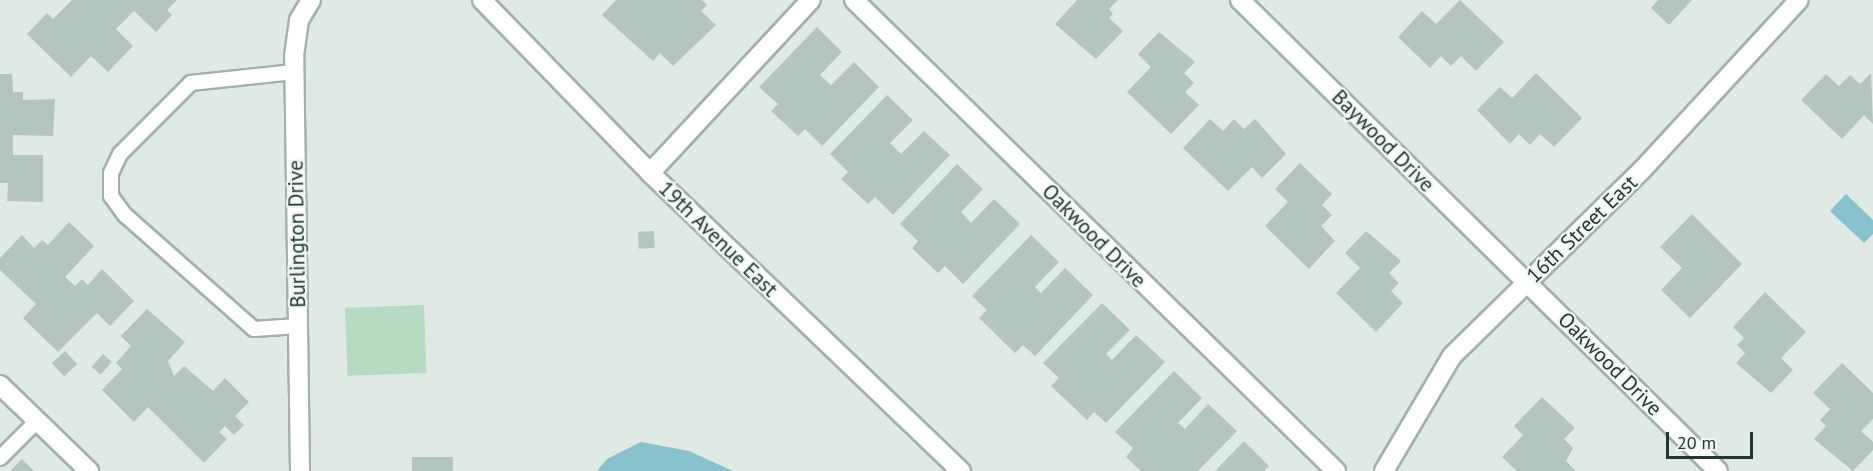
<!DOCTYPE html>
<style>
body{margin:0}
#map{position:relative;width:1873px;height:471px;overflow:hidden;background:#dfeae5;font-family:"PT Sans",sans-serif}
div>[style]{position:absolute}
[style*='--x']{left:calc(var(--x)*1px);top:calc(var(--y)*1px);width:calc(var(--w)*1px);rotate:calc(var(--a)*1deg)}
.green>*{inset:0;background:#b8dac2;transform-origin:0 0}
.water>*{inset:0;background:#88c2cd}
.building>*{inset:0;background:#b4c4be;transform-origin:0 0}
.roads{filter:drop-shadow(2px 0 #a2b1ac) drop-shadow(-2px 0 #a2b1ac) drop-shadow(0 2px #a2b1ac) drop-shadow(0 -2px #a2b1ac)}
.service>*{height:14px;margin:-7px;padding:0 7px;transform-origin:7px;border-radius:7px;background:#fff}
.minor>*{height:18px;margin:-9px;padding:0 9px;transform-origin:9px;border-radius:9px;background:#fff}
.tertiary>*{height:18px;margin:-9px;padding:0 9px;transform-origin:9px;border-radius:9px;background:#fff}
span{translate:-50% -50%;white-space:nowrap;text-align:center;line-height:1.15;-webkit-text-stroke:4.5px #eff6f3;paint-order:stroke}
.street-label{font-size:21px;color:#213932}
.scale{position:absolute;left:1666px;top:432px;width:87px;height:27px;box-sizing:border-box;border:3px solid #213932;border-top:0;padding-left:8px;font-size:18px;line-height:21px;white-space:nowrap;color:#213932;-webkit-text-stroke:4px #eff6f3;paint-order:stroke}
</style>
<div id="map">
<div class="green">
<i style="left:424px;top:305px;width:68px;height:79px;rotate:88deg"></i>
</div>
<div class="water">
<i style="clip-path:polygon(1846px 194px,1873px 220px,1873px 234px,1864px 243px,1830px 211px)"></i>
<i style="clip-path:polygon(641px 442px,689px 451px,733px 471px,597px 471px,607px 459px)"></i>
</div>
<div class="building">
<i style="clip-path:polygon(72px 0,177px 0,167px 10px,172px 15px,156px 32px,134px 11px,116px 29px,133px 46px,108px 72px,91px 56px,71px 77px,27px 34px,47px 13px,53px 19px)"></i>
<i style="clip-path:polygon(616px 0,702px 0,707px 5px,701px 11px,716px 25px,673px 66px,660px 53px,653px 61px,602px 15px)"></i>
<i style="clip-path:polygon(1077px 0,1118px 0,1109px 9px,1113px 14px,1109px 18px,1123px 31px,1096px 59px,1055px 24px)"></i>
<i style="clip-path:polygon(1460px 0,1504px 42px,1476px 71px,1461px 56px,1451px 66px,1441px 56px,1430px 68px,1398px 37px,1422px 11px,1436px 24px)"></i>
<i style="clip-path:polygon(1658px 0,1692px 0,1669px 25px,1651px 8px)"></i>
<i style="clip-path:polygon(817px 27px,842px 52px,820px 75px,831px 85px,854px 62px,879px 87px,822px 146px,805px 129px,798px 136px,771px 111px,778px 104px,759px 87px)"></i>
<i style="clip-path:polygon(1159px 32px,1195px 62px,1184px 73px,1194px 83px,1185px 92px,1199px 105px,1171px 134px,1127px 92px,1151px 67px,1138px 54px)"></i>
<i style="clip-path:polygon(1536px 73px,1582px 118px,1554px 147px,1540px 134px,1530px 145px,1519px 134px,1510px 144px,1477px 110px,1500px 87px,1512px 98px)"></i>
<i style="clip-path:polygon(1871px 73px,1873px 124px,1864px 115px,1842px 139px,1801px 100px,1826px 74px,1839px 86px,1850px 75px,1860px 84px)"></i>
<i style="clip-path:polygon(0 74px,12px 74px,13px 92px,23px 92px,23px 100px,55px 99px,53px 136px,13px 135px,13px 155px,43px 155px,43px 202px,7px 201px,8px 183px,0 183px)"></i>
<i style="clip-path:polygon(887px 95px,913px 120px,890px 143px,901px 154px,924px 131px,950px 155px,893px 215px,875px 197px,868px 204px,841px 179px,848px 172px,830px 154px)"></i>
<i style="clip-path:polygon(1210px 119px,1223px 131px,1234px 119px,1244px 129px,1255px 119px,1286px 154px,1262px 178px,1252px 167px,1228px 191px,1183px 148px)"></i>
<i style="clip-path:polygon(1300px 163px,1332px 194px,1322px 205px,1332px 215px,1321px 226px,1335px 241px,1309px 269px,1265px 226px,1288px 202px,1275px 189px)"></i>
<i style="clip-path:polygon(957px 164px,983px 189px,961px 212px,971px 223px,994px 199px,1020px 224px,963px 284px,945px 266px,938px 273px,912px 248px,918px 241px,900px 224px)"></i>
<i style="clip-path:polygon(1692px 214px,1742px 264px,1690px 318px,1661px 290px,1682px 268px,1660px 247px)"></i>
<i style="clip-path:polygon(69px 222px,94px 246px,65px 277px,75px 286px,82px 279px,88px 285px,102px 269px,134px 301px,110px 326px,97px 313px,58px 352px,23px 318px,36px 304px,0 270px,0 258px,22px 235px,34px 248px,42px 240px,48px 245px)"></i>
<i style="left:654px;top:231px;width:17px;height:16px;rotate:87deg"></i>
<i style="clip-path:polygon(1366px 231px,1401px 261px,1389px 273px,1399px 283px,1391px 291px,1403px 303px,1376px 332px,1336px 293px,1360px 268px,1345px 253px)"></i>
<i style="clip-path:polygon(1031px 235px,1059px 262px,1035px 287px,1041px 293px,1065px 268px,1093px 295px,1035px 356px,1023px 345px,1015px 353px,979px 318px,987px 310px,972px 296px)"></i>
<i style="clip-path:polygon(1765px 292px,1806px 332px,1781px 358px,1793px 370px,1771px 393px,1736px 363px,1745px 353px,1737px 345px,1744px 338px,1733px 327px)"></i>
<i style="clip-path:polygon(1102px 303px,1130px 330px,1106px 354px,1112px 360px,1136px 335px,1165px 362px,1106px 423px,1094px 412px,1087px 420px,1051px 386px,1059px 378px,1043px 363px)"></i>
<i style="clip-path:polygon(147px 309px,185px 342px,168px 361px,174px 376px,184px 366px,213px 391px,225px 378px,249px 402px,235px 416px,244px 425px,234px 435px,225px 426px,219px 432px,227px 439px,204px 463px,148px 407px,134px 422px,102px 390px,122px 369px,116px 363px,131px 346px,121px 336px)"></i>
<i style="left:65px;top:351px;width:18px;height:18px;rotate:47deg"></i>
<i style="left:103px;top:354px;width:12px;height:17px;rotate:42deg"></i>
<i style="clip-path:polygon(1842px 363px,1873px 393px,1873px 419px,1861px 431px,1873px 442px,1873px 450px,1853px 471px,1814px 439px,1826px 426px,1820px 420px,1830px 409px,1813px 393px)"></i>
<i style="clip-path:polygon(1174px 371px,1202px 398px,1178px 423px,1185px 429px,1208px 404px,1237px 431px,1198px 471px,1141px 471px,1126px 457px,1133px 448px,1115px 432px)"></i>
<i style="clip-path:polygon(1542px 397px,1575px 428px,1564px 439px,1573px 448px,1566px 461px,1576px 471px,1517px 471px,1502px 457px,1523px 435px,1514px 426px)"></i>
<i style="clip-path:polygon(1244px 441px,1269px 466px,1264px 471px,1215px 471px)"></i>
<i style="left:412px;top:457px;width:41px;height:14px"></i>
<i style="clip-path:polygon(22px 459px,34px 471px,10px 471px)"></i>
</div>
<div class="roads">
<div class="service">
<i style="--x:294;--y:72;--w:104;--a:173.9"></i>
<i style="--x:191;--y:83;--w:100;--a:135"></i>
<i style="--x:120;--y:154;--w:21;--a:115"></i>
<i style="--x:111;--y:173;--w:23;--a:90"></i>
<i style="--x:111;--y:196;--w:24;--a:54"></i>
<i style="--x:125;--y:215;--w:172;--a:41.5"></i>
<i style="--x:254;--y:329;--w:44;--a:-3.9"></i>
<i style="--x:0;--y:458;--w:52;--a:-45"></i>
</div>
<div class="minor">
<i style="--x:854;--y:0;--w:674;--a:44.34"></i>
<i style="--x:1240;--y:0;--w:671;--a:44.58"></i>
<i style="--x:650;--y:173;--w:236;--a:-47.1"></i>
<i style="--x:0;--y:385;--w:124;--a:44"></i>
<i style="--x:300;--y:471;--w:415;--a:-90.8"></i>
<i style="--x:294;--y:56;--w:36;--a:-82"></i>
<i style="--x:299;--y:20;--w:23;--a:-59"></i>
<i style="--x:1384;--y:471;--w:134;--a:-59.4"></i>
<i style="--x:1452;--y:356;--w:266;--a:-44.4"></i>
<i style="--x:1642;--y:170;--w:231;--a:-47.3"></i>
</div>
<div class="tertiary">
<i style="--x:482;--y:0;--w:241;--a:45.8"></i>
<i style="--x:650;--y:173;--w:431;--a:43.8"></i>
</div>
</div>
<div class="street-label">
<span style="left:1383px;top:141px;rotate:45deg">Baywood Drive</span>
<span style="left:1582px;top:229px;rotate:-44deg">16th Street East</span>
<span style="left:297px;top:234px;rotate:-91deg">Burlington Drive</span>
<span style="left:1094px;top:236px;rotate:45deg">Oakwood Drive</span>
<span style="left:718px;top:239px;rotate:44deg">19th Avenue East</span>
<span style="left:1610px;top:364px;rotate:45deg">Oakwood Drive</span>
</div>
<div class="scale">20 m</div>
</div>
